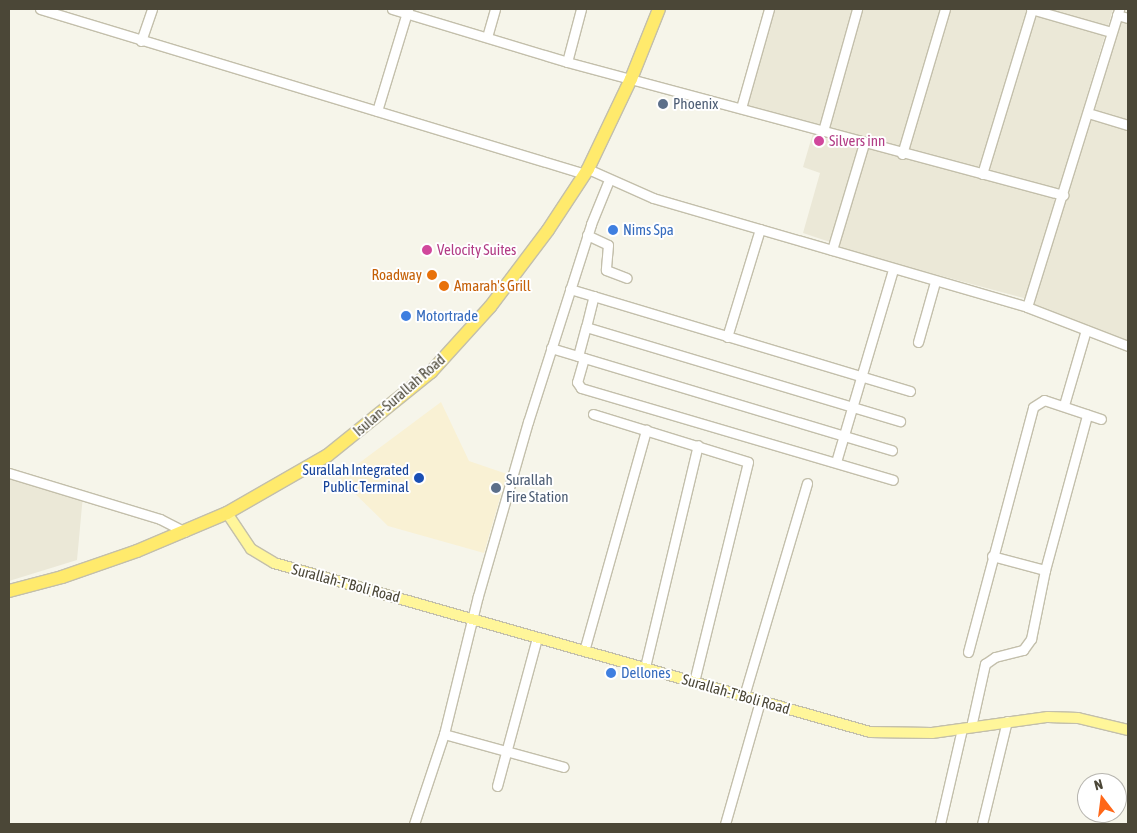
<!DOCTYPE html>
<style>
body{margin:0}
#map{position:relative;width:1137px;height:833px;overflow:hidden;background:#f6f5ea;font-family:"Asap Condensed",sans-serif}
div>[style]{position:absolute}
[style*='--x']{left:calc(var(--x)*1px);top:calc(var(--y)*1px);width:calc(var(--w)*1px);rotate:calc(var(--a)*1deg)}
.residential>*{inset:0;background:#ebe8d7;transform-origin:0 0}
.commercial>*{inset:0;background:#f9f1d4}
.roads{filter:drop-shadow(1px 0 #c3bfab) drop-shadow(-1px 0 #c3bfab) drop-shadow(0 1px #c3bfab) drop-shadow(0 -1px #c3bfab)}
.minor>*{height:9px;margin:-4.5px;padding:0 4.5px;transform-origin:4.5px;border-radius:4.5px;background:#fff}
.major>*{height:10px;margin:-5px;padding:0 5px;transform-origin:5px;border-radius:5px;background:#fff69a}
.highway>*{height:12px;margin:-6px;padding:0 6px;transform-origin:6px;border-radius:6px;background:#ffea6c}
.dots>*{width:14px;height:14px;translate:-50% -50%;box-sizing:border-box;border:2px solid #fff;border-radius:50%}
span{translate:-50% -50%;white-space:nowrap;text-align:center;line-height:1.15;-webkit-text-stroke:4px #fff;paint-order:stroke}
.service-label{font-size:15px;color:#4e5e75}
.left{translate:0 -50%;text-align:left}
.hotel-label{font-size:15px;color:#b23c85}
.shop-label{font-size:15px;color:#366cbe}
.food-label{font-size:15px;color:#c56008}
.right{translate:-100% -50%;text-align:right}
.street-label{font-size:15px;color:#4b4737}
.transit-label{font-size:15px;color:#164399}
.frame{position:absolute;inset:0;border:10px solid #4b4737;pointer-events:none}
.north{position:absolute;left:1077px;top:773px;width:50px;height:50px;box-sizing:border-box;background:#fff;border:1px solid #b7b5af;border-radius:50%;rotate:345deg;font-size:14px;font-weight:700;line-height:20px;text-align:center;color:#4b4737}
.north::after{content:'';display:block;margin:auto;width:18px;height:22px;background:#ff6718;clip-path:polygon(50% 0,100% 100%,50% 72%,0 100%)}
</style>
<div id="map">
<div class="residential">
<i style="clip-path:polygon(774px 9px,854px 9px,822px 128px,747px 106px)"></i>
<i style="clip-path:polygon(860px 9px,942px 9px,900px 150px,828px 129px)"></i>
<i style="clip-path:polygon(948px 9px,1028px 9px,981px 171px,908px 151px)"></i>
<i style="clip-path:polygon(1047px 9px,1113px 9px,1108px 26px)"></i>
<i style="clip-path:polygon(1035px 12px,1106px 32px,1059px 190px,986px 172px,1023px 60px)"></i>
<i style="clip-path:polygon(1117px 17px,1128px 21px,1128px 121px,1089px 110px)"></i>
<i style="clip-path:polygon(1087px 116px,1128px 127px,1128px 342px,1032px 306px)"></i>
<i style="clip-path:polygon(813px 133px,860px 146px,830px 242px,803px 233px,820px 173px,803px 167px)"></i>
<i style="left:866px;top:147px;width:196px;height:105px;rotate:15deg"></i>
<i style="clip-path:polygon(9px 474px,83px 495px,77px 560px,9px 581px)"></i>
</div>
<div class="commercial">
<i style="clip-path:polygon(441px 402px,469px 461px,507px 474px,484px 553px,388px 526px,339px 478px)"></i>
</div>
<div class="roads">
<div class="minor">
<i style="--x:40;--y:9;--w:569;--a:16.84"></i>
<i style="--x:392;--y:9;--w:183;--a:16.8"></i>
<i style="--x:567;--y:62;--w:514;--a:15.01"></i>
<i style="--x:1031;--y:9;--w:83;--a:16"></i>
<i style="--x:1117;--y:15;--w:11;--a:15"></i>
<i style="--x:487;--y:37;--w:29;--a:-74"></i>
<i style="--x:141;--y:41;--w:34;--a:-71"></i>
<i style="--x:567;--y:62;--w:55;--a:-75.2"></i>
<i style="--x:741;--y:108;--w:103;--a:-74.2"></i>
<i style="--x:377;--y:111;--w:107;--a:-73.1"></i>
<i style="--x:1088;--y:113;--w:42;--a:16.7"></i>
<i style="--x:823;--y:131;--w:127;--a:-74.4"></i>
<i style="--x:902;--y:154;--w:151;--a:-73.5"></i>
<i style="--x:588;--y:169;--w:71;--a:24"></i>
<i style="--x:653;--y:198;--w:390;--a:16.2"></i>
<i style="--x:1027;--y:307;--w:108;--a:21.1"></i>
<i style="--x:982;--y:174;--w:172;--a:-73.1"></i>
<i style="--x:587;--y:235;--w:23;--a:25"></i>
<i style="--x:608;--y:245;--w:25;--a:95"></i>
<i style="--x:606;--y:270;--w:22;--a:21"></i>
<i style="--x:832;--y:250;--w:112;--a:-73.3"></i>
<i style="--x:570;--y:289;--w:355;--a:16.7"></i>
<i style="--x:1027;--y:307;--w:312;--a:-72.8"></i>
<i style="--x:586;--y:327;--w:32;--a:-76"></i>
<i style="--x:727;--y:337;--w:113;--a:-73"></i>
<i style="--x:918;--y:342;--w:62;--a:-74.2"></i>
<i style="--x:551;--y:348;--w:356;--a:16.7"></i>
<i style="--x:578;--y:356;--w:30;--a:-75"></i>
<i style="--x:586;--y:327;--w:328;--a:16.7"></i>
<i style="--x:584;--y:358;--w:25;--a:106"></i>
<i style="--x:577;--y:382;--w:7;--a:56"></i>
<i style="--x:581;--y:388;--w:325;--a:16.4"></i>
<i style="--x:1064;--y:405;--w:78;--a:-73.7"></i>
<i style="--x:593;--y:414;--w:162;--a:17.2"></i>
<i style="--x:748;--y:462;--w:227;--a:103.8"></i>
<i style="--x:836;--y:462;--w:200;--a:-73.5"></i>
<i style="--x:9;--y:473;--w:158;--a:16.9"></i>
<i style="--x:160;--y:519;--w:28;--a:27"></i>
<i style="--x:992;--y:556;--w:55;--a:14.8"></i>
<i style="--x:584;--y:651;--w:230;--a:-74.3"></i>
<i style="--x:968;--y:652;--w:253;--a:-75.1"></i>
<i style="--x:1033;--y:407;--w:13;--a:-32"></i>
<i style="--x:1044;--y:400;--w:60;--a:18.4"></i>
<i style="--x:645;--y:667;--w:228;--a:-76.6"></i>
<i style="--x:744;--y:696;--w:222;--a:-73.5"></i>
<i style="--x:971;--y:727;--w:65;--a:-77.5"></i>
<i style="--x:985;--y:664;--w:12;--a:-35"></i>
<i style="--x:995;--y:657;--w:29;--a:-14"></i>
<i style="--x:1023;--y:650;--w:14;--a:-54"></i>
<i style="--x:1031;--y:639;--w:70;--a:-78.5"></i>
<i style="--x:1045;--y:570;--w:161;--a:-74.8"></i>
<i style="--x:444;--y:734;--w:124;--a:15.4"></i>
<i style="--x:497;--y:786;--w:153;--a:-74.9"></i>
<i style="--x:414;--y:824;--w:95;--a:-71.6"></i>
<i style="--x:444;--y:734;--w:142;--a:-76.2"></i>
<i style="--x:478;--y:596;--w:181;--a:-74"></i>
<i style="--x:528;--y:422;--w:208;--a:-72.3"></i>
<i style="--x:591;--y:224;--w:48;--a:-67.8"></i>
<i style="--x:725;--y:824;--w:128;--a:-74.1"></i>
<i style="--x:940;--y:824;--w:98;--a:-77"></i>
<i style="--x:982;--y:824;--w:106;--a:-76.4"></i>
</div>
<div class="major">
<i style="--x:227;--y:513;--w:43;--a:56.3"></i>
<i style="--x:251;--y:549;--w:27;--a:31"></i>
<i style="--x:274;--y:563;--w:619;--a:15.83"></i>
<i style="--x:870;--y:732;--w:62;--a:0.9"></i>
<i style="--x:932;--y:733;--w:117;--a:-7.9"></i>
<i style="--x:1048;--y:717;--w:30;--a:2"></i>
<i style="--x:1078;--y:718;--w:51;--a:13.5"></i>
</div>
<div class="highway">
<i style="--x:9;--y:591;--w:55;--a:-14.8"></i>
<i style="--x:62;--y:577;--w:79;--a:-19.1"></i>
<i style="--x:137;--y:551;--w:98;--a:-22.9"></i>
<i style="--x:227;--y:513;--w:116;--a:-29.9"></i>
<i style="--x:328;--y:455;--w:132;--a:-38.9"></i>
<i style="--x:431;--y:372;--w:88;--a:-47.8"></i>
<i style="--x:490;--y:307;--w:96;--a:-53"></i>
<i style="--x:548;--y:230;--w:73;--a:-56.7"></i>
<i style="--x:588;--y:169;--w:100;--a:-64.5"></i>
<i style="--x:631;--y:79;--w:75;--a:-68.2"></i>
</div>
</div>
<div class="dots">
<i style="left:663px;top:104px;background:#5c6f8a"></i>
<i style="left:819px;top:141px;background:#d1479c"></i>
<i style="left:613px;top:230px;background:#3f7fe0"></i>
<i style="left:427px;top:250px;background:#d1479c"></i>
<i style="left:432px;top:275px;background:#e8710a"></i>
<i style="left:444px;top:286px;background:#e8710a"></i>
<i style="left:406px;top:316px;background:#3f7fe0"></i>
<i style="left:419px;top:478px;background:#1a4fb4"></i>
<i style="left:496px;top:488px;background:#5c6f8a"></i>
<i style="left:611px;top:673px;background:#3f7fe0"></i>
</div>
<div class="service-label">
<span class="left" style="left:673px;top:104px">Phoenix</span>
<span class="left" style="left:506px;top:488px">Surallah<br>Fire Station</span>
</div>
<div class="hotel-label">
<span class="left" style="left:829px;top:141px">Silvers inn</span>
<span class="left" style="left:437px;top:250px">Velocity Suites</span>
</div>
<div class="shop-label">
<span class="left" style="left:623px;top:230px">Nims Spa</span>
<span class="left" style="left:416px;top:316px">Motortrade</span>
<span class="left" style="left:621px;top:673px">Dellones</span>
</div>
<div class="food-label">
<span class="right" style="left:422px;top:275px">Roadway</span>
<span class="left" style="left:454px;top:286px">Amarah's Grill</span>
</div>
<div class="street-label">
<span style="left:399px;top:395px;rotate:-41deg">Isulan-Surallah Road</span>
<span style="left:346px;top:583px;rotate:15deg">Surallah-T'Boli Road</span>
<span style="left:736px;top:694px;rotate:16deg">Surallah-T'Boli Road</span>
</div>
<div class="transit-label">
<span class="right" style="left:409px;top:478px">Surallah Integrated<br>Public Terminal</span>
</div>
<div class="frame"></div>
<div class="north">N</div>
</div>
